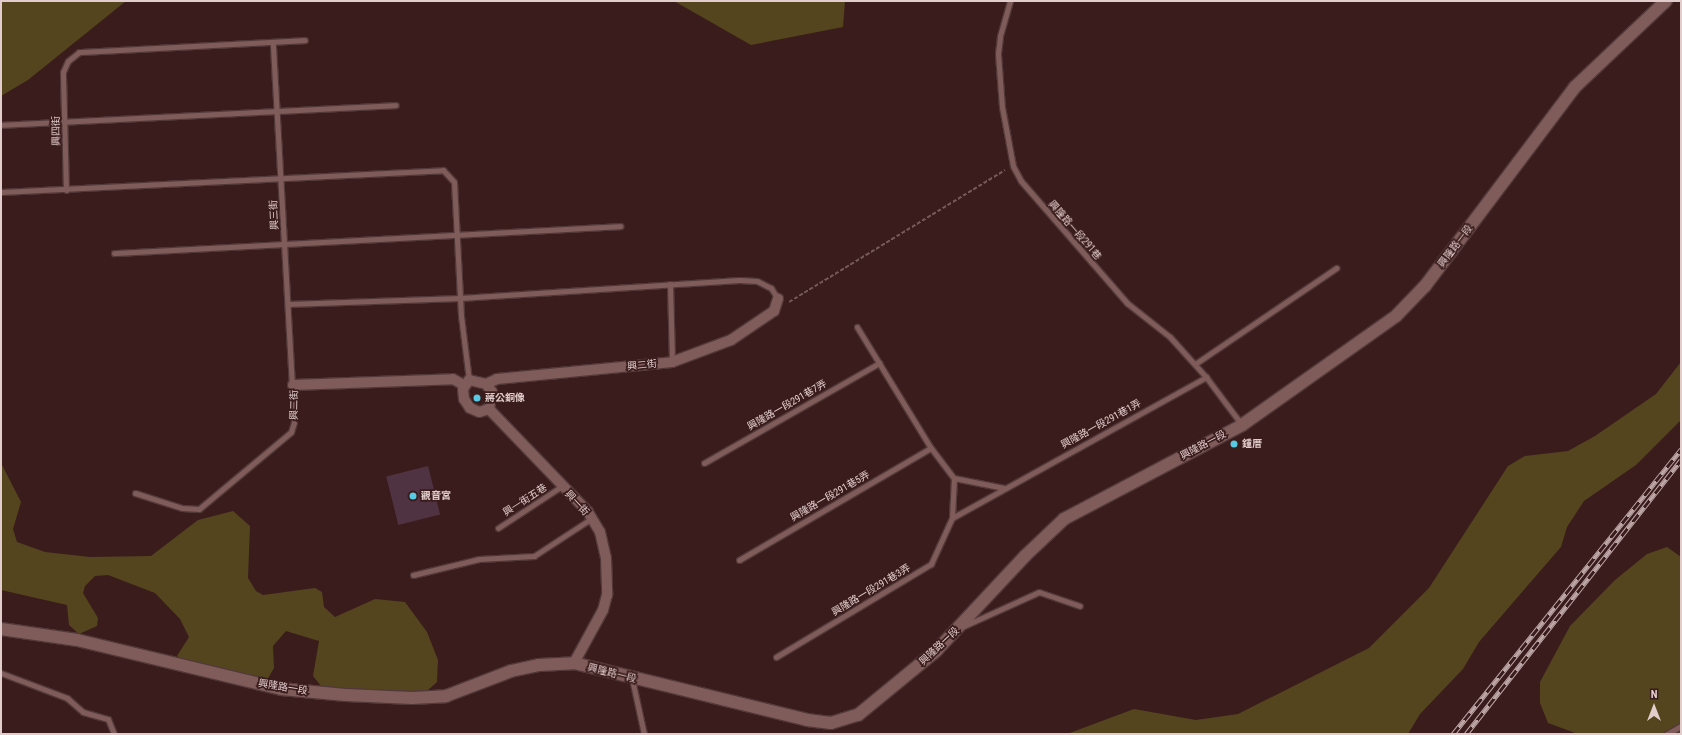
<!DOCTYPE html>
<meta charset="utf-8">
<style>
body{margin:0}
#map{position:relative;width:1682px;height:735px;overflow:hidden;background:#3a1c1c;font-family:"Roboto Condensed","Noto Sans TC",sans-serif}
div>[style]{position:absolute}
[style*='--x']{left:calc(var(--x)*1px);top:calc(var(--y)*1px);width:calc(var(--w)*1px);rotate:calc(var(--a)*1deg)}
.green>*{inset:0;background:#54451e}
.building>*{inset:0;background:#503342;transform-origin:0 0}
.path>*{height:2px;margin-top:-1px;transform-origin:0;background:repeating-linear-gradient(90deg,#755a59 0 4px,transparent 0 6px)}
.roads{filter:drop-shadow(1px 0 #523939) drop-shadow(-1px 0 #523939) drop-shadow(0 1px #523939) drop-shadow(0 -1px #523939)}
.service>*{height:5px;margin:-2.5px;padding:0 2.5px;transform-origin:2.5px;border-radius:2.5px;background:#7f5b5a}
.minor>*{height:10px;margin:-5px;padding:0 5px;transform-origin:5px;border-radius:5px;background:#7f5b5a}
.tertiary>*{height:12px;margin:-6px;padding:0 6px;transform-origin:6px;border-radius:6px;background:#7f5b5a}
.rail>*{height:4.5px;margin-top:-2.25px;transform-origin:0;background:repeating-linear-gradient(90deg,#3a1c1c 0 9px,#bda6a6 0 18px);box-sizing:border-box;border-block:1px solid #bda6a6}
.dots>*{width:11px;height:11px;translate:-50% -50%;box-sizing:border-box;border:2px solid #3a1c1c;border-radius:50%}
span{translate:-50% -50%;white-space:nowrap;text-align:center;line-height:1.15;-webkit-text-stroke:3.5px #3a1c1c;paint-order:stroke}
.street-label{font-size:10px;color:#e2cdcc}
.poi-label{font-size:10px;color:#e2cdcc;font-weight:700}
.left{translate:0 -50%;text-align:left}
.frame{position:absolute;inset:0;border:2px solid #e2cdcc;pointer-events:none}
.north{position:absolute;left:1634px;top:687px;width:40px;height:40px;-webkit-text-stroke:3px #3a1c1c;paint-order:stroke;rotate:0deg;font-size:11px;font-weight:700;line-height:16px;text-align:center;color:#e2cdcc}
.north::after{content:'';display:block;margin:auto;width:14px;height:18px;background:#e2cdcc;clip-path:polygon(50% 0,100% 100%,50% 72%,0 100%)}
</style>
<div id="map">
<div class="green">
<i style="clip-path:polygon(1px 1px,126px 1px,28px 80px,1px 96px)"></i>
<i style="clip-path:polygon(674px 1px,845px 1px,843px 27px,751px 45px)"></i>
<i style="clip-path:polygon(1681px 362px,1681px 420px,1636px 465px,1584px 501px,1567px 527px,1561px 547px,1479px 642px,1463px 669px,1420px 714px,1408px 734px,1067px 734px,1134px 709px,1196px 720px,1238px 714px,1369px 648px,1429px 588px,1508px 466px,1525px 456px,1568px 451px,1595px 436px,1656px 394px)"></i>
<i style="clip-path:polygon(1px 463px,21px 502px,13px 529px,17px 542px,45px 552px,90px 557px,151px 556px,198px 520px,233px 511px,250px 526px,248px 578px,256px 591px,263px 595px,315px 588px,322px 592px,324px 607px,335px 617px,375px 599px,405px 602px,427px 632px,438px 660px,437px 682px,427px 691px,392px 695px,322px 687px,313px 676px,319px 641px,286px 631px,273px 646px,274px 668px,267px 680px,183px 660px,177px 656px,189px 637px,180px 619px,155px 593px,108px 575px,95px 576px,85px 586px,83px 593px,98px 618px,97px 626px,79px 634px,69px 625px,67px 605px,1px 590px)"></i>
<i style="clip-path:polygon(1667px 547px,1681px 557px,1681px 734px,1578px 734px,1548px 723px,1540px 703px,1540px 682px,1570px 626px,1615px 580px,1647px 554px)"></i>
</div>
<div class="building">
<i style="left:428px;top:466px;width:50px;height:43px;rotate:76deg"></i>
</div>
<div class="path">
<i style="--x:789;--y:302;--w:253;--a:-31.4"></i>
</div>
<div class="roads">
<div class="service">
<i style="--x:1010;--y:1;--w:37;--a:106"></i>
<i style="--x:1000;--y:37;--w:17;--a:97"></i>
<i style="--x:998;--y:54;--w:53;--a:85.7"></i>
<i style="--x:1002;--y:107;--w:60;--a:79.4"></i>
<i style="--x:1013;--y:166;--w:17;--a:62"></i>
<i style="--x:1021;--y:181;--w:162;--a:49"></i>
<i style="--x:1127;--y:303;--w:55;--a:38.3"></i>
<i style="--x:1170;--y:337;--w:54;--a:48"></i>
<i style="--x:1206;--y:377;--w:60;--a:53.1"></i>
<i style="--x:1;--y:125;--w:395;--a:-2.9"></i>
<i style="--x:66;--y:190;--w:118;--a:-91.5"></i>
<i style="--x:63;--y:72;--w:12;--a:-66"></i>
<i style="--x:68;--y:61;--w:14;--a:-39"></i>
<i style="--x:79;--y:52;--w:226;--a:-3"></i>
<i style="--x:1;--y:192;--w:443;--a:-2.8"></i>
<i style="--x:443;--y:170;--w:16;--a:47"></i>
<i style="--x:454;--y:182;--w:134;--a:87"></i>
<i style="--x:461;--y:316;--w:64;--a:82.9"></i>
<i style="--x:114;--y:253;--w:507;--a:-3.05"></i>
<i style="--x:670;--y:284;--w:78;--a:88.5"></i>
<i style="--x:288;--y:304;--w:172;--a:-2"></i>
<i style="--x:460;--y:298;--w:280;--a:-3.7"></i>
<i style="--x:739;--y:280;--w:18;--a:3"></i>
<i style="--x:757;--y:281;--w:16;--a:27"></i>
<i style="--x:771;--y:288;--w:13;--a:58"></i>
<i style="--x:857;--y:327;--w:142;--a:58.6"></i>
<i style="--x:931;--y:448;--w:38;--a:53"></i>
<i style="--x:954;--y:478;--w:51;--a:11.3"></i>
<i style="--x:1195;--y:364;--w:171;--a:-34.2"></i>
<i style="--x:704;--y:463;--w:202;--a:-29.7"></i>
<i style="--x:954;--y:478;--w:40;--a:92.9"></i>
<i style="--x:952;--y:518;--w:291;--a:-29"></i>
<i style="--x:135;--y:493;--w:49;--a:17.7"></i>
<i style="--x:182;--y:508;--w:17;--a:3"></i>
<i style="--x:199;--y:509;--w:120;--a:-39.9"></i>
<i style="--x:291;--y:432;--w:10;--a:-73"></i>
<i style="--x:294;--y:422;--w:380;--a:-93.2"></i>
<i style="--x:498;--y:528;--w:77;--a:-33.3"></i>
<i style="--x:739;--y:560;--w:222;--a:-30.3"></i>
<i style="--x:413;--y:575;--w:68;--a:-13.6"></i>
<i style="--x:479;--y:559;--w:55;--a:-3.1"></i>
<i style="--x:534;--y:556;--w:69;--a:-33.2"></i>
<i style="--x:964;--y:626;--w:82;--a:-24.4"></i>
<i style="--x:1039;--y:592;--w:43;--a:18.9"></i>
<i style="--x:776;--y:657;--w:181;--a:-31"></i>
<i style="--x:931;--y:564;--w:51;--a:-65.5"></i>
<i style="--x:1;--y:673;--w:71;--a:20.7"></i>
<i style="--x:67;--y:698;--w:21;--a:41"></i>
<i style="--x:83;--y:712;--w:26;--a:16"></i>
<i style="--x:108;--y:719;--w:16;--a:68"></i>
<i style="--x:632;--y:679;--w:56;--a:77.7"></i>
<i style="--x:1667;--y:734;--w:16;--a:-30"></i>
</div>
<div class="minor">
<i style="--x:469;--y:380;--w:17;--a:13"></i>
<i style="--x:486;--y:384;--w:10;--a:53"></i>
<i style="--x:492;--y:392;--w:17;--a:100"></i>
<i style="--x:489;--y:409;--w:10;--a:163"></i>
<i style="--x:479;--y:412;--w:10;--a:-156"></i>
<i style="--x:470;--y:408;--w:11;--a:-124"></i>
<i style="--x:464;--y:399;--w:10;--a:-96"></i>
<i style="--x:463;--y:389;--w:11;--a:-56"></i>
<i style="--x:486;--y:384;--w:12;--a:-24"></i>
<i style="--x:497;--y:379;--w:176;--a:-5.5"></i>
<i style="--x:672;--y:362;--w:63;--a:-20.4"></i>
<i style="--x:731;--y:340;--w:52;--a:-34"></i>
<i style="--x:774;--y:311;--w:13;--a:-72"></i>
<i style="--x:293;--y:385;--w:160;--a:-2.1"></i>
<i style="--x:453;--y:379;--w:13;--a:29"></i>
<i style="--x:489;--y:409;--w:143;--a:46.1"></i>
<i style="--x:588;--y:512;--w:23;--a:59"></i>
<i style="--x:600;--y:532;--w:27;--a:77"></i>
<i style="--x:606;--y:558;--w:37;--a:88"></i>
<i style="--x:607;--y:595;--w:16;--a:105"></i>
<i style="--x:603;--y:610;--w:60;--a:118.7"></i>
</div>
<div class="tertiary">
<i style="--x:1;--y:629;--w:77;--a:8.2"></i>
<i style="--x:77;--y:640;--w:210;--a:13.5"></i>
<i style="--x:281;--y:689;--w:65;--a:5.3"></i>
<i style="--x:346;--y:695;--w:66;--a:2.6"></i>
<i style="--x:412;--y:698;--w:34;--a:-3"></i>
<i style="--x:446;--y:696;--w:70;--a:-21"></i>
<i style="--x:511;--y:671;--w:29;--a:-12"></i>
<i style="--x:539;--y:665;--w:35;--a:-3"></i>
<i style="--x:574;--y:663;--w:240;--a:13.7"></i>
<i style="--x:807;--y:720;--w:24;--a:7"></i>
<i style="--x:831;--y:723;--w:28;--a:-17"></i>
<i style="--x:858;--y:715;--w:102;--a:-39.4"></i>
<i style="--x:937;--y:650;--w:129;--a:-46.9"></i>
<i style="--x:1025;--y:556;--w:54;--a:-43.5"></i>
<i style="--x:1064;--y:519;--w:201;--a:-27.8"></i>
<i style="--x:1242;--y:425;--w:189;--a:-35.3"></i>
<i style="--x:1396;--y:316;--w:42;--a:-46"></i>
<i style="--x:1425;--y:286;--w:249;--a:-53"></i>
<i style="--x:1575;--y:87;--w:125;--a:-43.4"></i>
</div>
</div>
<div class="rail">
<i style="--x:1453;--y:734;--w:365;--a:-51.3"></i>
<i style="--x:1466;--y:734;--w:348;--a:-51.9"></i>
</div>
<div class="dots">
<i style="left:477px;top:398px;background:#57c9e2"></i>
<i style="left:1234px;top:444px;background:#57c9e2"></i>
<i style="left:413px;top:496px;background:#57c9e2"></i>
</div>
<div class="street-label">
<span style="left:56px;top:131px;rotate:-91deg">興四街</span>
<span style="left:274px;top:215px;rotate:-93deg">興三街</span>
<span style="left:1075px;top:230px;rotate:49deg">興隆路一段291巷</span>
<span style="left:1455px;top:246px;rotate:-53deg">興隆路一段</span>
<span style="left:642px;top:365px;rotate:-6deg">興二街</span>
<span style="left:294px;top:405px;rotate:-89deg">興二街</span>
<span style="left:787px;top:405px;rotate:-30deg">興隆路一段291巷7弄</span>
<span style="left:1101px;top:424px;rotate:-29deg">興隆路一段291巷1弄</span>
<span style="left:1203px;top:445px;rotate:-28deg">興隆路一段</span>
<span style="left:830px;top:496px;rotate:-30deg">興隆路一段291巷5弄</span>
<span style="left:525px;top:500px;rotate:-33deg">興一街五巷</span>
<span style="left:577px;top:503px;rotate:47deg">興一街</span>
<span style="left:871px;top:590px;rotate:-31deg">興隆路一段291巷3弄</span>
<span style="left:939px;top:646px;rotate:-43deg">興隆路一段</span>
<span style="left:612px;top:673px;rotate:14deg">興隆路一段</span>
<span style="left:283px;top:687px;rotate:9deg">興隆路一段</span>
</div>
<div class="poi-label">
<span class="left" style="left:485px;top:398px">蔣公銅像</span>
<span class="left" style="left:1242px;top:444px">鍾厝</span>
<span class="left" style="left:421px;top:496px">觀音宮</span>
</div>
<div class="frame"></div>
<div class="north">N</div>
</div>
